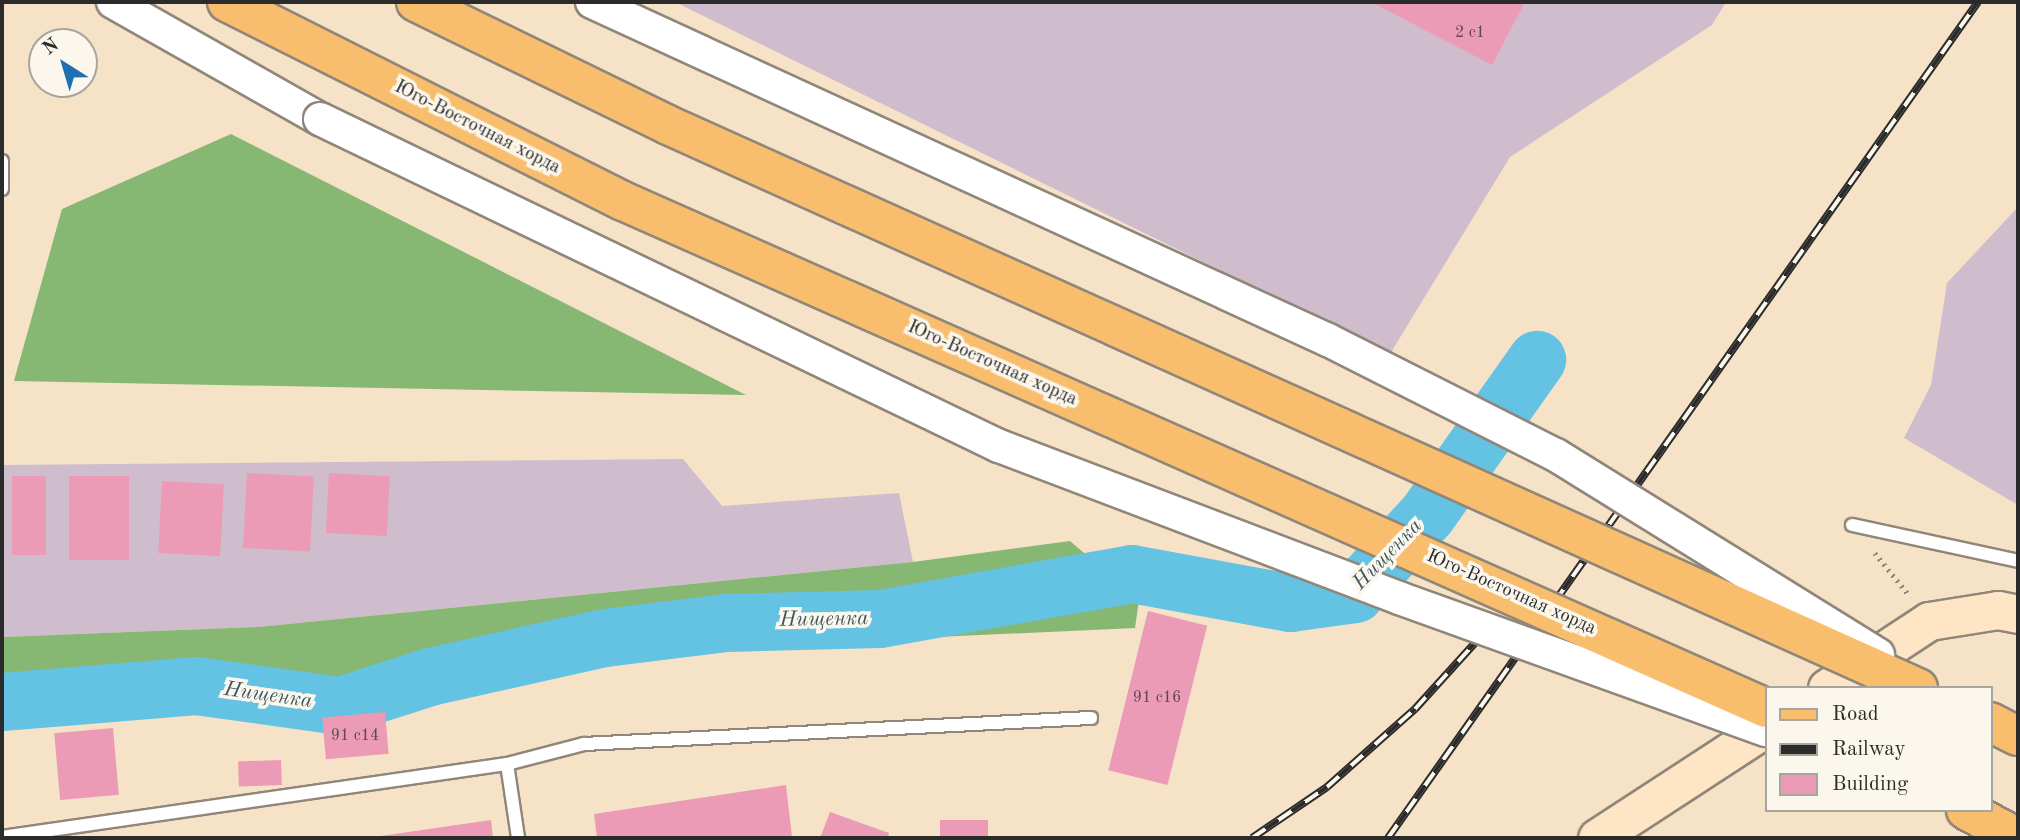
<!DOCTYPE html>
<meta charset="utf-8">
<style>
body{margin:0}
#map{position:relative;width:2020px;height:840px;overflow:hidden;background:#f5e2c7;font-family:"Old Standard TT",serif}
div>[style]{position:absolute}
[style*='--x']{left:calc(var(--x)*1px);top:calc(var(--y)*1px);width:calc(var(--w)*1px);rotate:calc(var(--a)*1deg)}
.industrial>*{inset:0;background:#cfbdce}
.forest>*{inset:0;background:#86b873}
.river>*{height:58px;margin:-29px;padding:0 29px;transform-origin:29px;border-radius:29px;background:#64c2e2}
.building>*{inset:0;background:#eb9bb5;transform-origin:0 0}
.path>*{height:4.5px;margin-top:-2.25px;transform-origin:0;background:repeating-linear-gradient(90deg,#908679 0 2px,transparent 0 7px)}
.roads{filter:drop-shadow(2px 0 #908679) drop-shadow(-2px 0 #908679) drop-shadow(0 2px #908679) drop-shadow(0 -2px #908679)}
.service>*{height:12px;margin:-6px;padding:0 6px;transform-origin:6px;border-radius:6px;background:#fff}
.tertiary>*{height:32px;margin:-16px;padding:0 16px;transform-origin:16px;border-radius:16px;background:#fff}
.secondary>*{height:37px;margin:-18.5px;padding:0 18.5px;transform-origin:18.5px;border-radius:18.5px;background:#fde5c5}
.primary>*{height:38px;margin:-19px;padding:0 19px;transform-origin:19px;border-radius:19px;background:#f9be6d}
.rail>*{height:8px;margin-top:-4px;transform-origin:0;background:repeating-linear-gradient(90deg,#fbf7ec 0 16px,#2b2b2b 0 32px);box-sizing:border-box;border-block:2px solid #2b2b2b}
.bridges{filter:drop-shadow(2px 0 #908679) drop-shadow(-2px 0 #908679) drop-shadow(0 2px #908679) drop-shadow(0 -2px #908679)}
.tertiary-bridge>*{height:32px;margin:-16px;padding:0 16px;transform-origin:16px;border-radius:16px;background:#fff}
.primary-bridge>*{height:38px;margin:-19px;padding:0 19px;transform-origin:19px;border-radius:19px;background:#f9be6d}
span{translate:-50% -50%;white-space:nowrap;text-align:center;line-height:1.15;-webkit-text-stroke:7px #fbf7ec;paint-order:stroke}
.number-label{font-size:16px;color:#5b474e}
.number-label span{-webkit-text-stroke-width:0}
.street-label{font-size:19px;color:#2b2b2b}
.water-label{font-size:21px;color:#3c5862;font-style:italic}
.frame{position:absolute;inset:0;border:4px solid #2b2b2b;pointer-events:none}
.legend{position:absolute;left:1765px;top:686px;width:228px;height:126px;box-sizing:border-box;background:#fbf7ec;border:2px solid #a8a59f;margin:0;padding:9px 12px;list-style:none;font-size:21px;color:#2b2b2b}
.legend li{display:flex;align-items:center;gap:14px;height:35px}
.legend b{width:35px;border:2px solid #a8a59f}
.north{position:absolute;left:28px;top:28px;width:70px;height:70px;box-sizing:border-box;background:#fbf7ec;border:2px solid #a8a59f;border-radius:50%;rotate:323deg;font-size:19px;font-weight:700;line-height:28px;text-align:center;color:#2b2b2b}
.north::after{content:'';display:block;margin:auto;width:24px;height:32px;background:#1f6fb2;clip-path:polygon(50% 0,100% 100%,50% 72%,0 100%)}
</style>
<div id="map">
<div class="industrial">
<i style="clip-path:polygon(675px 2px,1726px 2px,1712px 25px,1510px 157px,1390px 354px)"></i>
<i style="clip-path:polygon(2018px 207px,2018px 505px,1904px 438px,1931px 385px,1947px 283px)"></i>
<i style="clip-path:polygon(683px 459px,722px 506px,899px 493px,913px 562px,258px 627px,2px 637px,2px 465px)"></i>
</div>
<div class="forest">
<i style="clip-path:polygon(231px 134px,746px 395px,14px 381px,62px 209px)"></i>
<i style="clip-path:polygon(1070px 541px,1139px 600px,1135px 628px,698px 648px,2px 728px,2px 637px,258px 627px,913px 562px)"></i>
</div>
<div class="river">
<i style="--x:2;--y:702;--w:195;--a:-4.7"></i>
<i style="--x:196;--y:686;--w:145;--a:7.9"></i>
<i style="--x:340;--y:706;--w:95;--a:-17.9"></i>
<i style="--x:430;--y:677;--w:179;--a:-12.6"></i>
<i style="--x:605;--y:638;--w:122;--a:-7.1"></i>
<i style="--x:726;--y:623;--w:154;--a:-1.5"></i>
<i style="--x:880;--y:619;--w:256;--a:-10.1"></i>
<i style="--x:1132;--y:574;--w:161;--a:10.4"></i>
<i style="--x:1290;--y:603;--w:66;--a:-7.9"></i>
<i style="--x:1355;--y:594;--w:108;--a:-47.6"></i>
<i style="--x:1428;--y:514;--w:189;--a:-54.7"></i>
</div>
<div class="building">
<i style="clip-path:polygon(1371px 2px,1525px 2px,1492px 65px)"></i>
<i style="left:247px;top:473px;width:67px;height:75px;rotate:3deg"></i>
<i style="left:329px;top:473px;width:61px;height:60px;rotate:3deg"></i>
<i style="left:12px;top:476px;width:34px;height:79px"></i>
<i style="left:69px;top:476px;width:60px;height:84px"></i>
<i style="left:162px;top:481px;width:62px;height:72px;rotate:3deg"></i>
<i style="left:1148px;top:611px;width:61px;height:164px;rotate:14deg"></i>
<i style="left:385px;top:712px;width:42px;height:63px;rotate:85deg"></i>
<i style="left:113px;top:728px;width:67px;height:59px;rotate:85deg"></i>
<i style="left:281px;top:760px;width:25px;height:43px;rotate:88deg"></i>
<i style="clip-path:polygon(786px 785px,792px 837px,597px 838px,594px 814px)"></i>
<i style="clip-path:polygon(830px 812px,889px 833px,888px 838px,820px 838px)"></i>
<i style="clip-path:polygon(491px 820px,493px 838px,374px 838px,374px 837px)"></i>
<i style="left:940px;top:820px;width:48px;height:18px"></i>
</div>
<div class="path">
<i style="--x:1875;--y:553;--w:54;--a:51"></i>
</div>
<div class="roads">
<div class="service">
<i style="--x:2;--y:161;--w:28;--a:90"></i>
<i style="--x:1852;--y:525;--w:170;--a:12.2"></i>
<i style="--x:507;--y:764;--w:80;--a:-14.6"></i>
<i style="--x:584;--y:744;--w:508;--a:-2.94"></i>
<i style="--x:2;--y:837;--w:510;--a:-8.23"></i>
<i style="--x:507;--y:764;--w:75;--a:81.5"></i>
</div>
<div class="tertiary">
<i style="--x:113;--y:2;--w:238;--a:29.5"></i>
</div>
<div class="secondary">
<i style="--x:1827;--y:688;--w:122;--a:-33.3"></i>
<i style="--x:1929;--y:621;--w:70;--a:-9.1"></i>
<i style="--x:1998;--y:610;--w:20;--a:11"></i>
<i style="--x:1597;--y:838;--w:202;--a:-33.1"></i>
</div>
<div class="primary">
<i style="--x:1990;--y:722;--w:31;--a:27"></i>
<i style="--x:1966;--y:810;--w:59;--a:28.3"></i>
</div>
</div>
<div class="rail">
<i style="--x:1252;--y:838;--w:91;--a:-34.2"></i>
<i style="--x:1327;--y:787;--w:118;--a:-41.6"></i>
<i style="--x:1415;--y:709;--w:116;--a:-47.8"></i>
<i style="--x:1388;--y:838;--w:1023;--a:-54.79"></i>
</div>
<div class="bridges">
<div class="tertiary-bridge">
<i style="--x:592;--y:2;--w:810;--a:24.67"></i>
<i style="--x:1328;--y:340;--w:255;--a:26.8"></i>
<i style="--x:1556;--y:455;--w:379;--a:31.8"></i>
<i style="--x:320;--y:119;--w:754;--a:25.72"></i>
<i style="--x:999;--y:446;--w:428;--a:20.8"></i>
<i style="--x:1399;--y:598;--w:390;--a:19.8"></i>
</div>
<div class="primary-bridge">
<i style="--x:227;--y:2;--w:443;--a:26.7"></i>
<i style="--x:623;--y:201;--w:1250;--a:23.92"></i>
<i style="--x:416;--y:2;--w:280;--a:26"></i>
<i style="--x:668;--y:125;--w:1371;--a:24.25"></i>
</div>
</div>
<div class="number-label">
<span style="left:1470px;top:33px">2 с1</span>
<span style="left:1157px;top:698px">91 с16</span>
<span style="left:355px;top:736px">91 с14</span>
</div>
<div class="street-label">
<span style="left:477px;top:128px;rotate:27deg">Юго-Восточная хорда</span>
<span style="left:992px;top:364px;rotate:24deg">Юго-Восточная хорда</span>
<span style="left:1511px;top:593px;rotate:24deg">Юго-Восточная хорда</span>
</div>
<div class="water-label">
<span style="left:1388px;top:555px;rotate:-46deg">Нищенка</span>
<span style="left:824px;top:620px;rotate:-1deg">Нищенка</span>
<span style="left:268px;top:696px;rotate:8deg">Нищенка</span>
</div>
<div class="frame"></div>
<ul class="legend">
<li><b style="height:9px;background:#f9be6d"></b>Road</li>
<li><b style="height:9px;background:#2b2b2b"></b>Railway</li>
<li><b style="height:19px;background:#eb9bb5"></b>Building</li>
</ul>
<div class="north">N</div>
</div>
